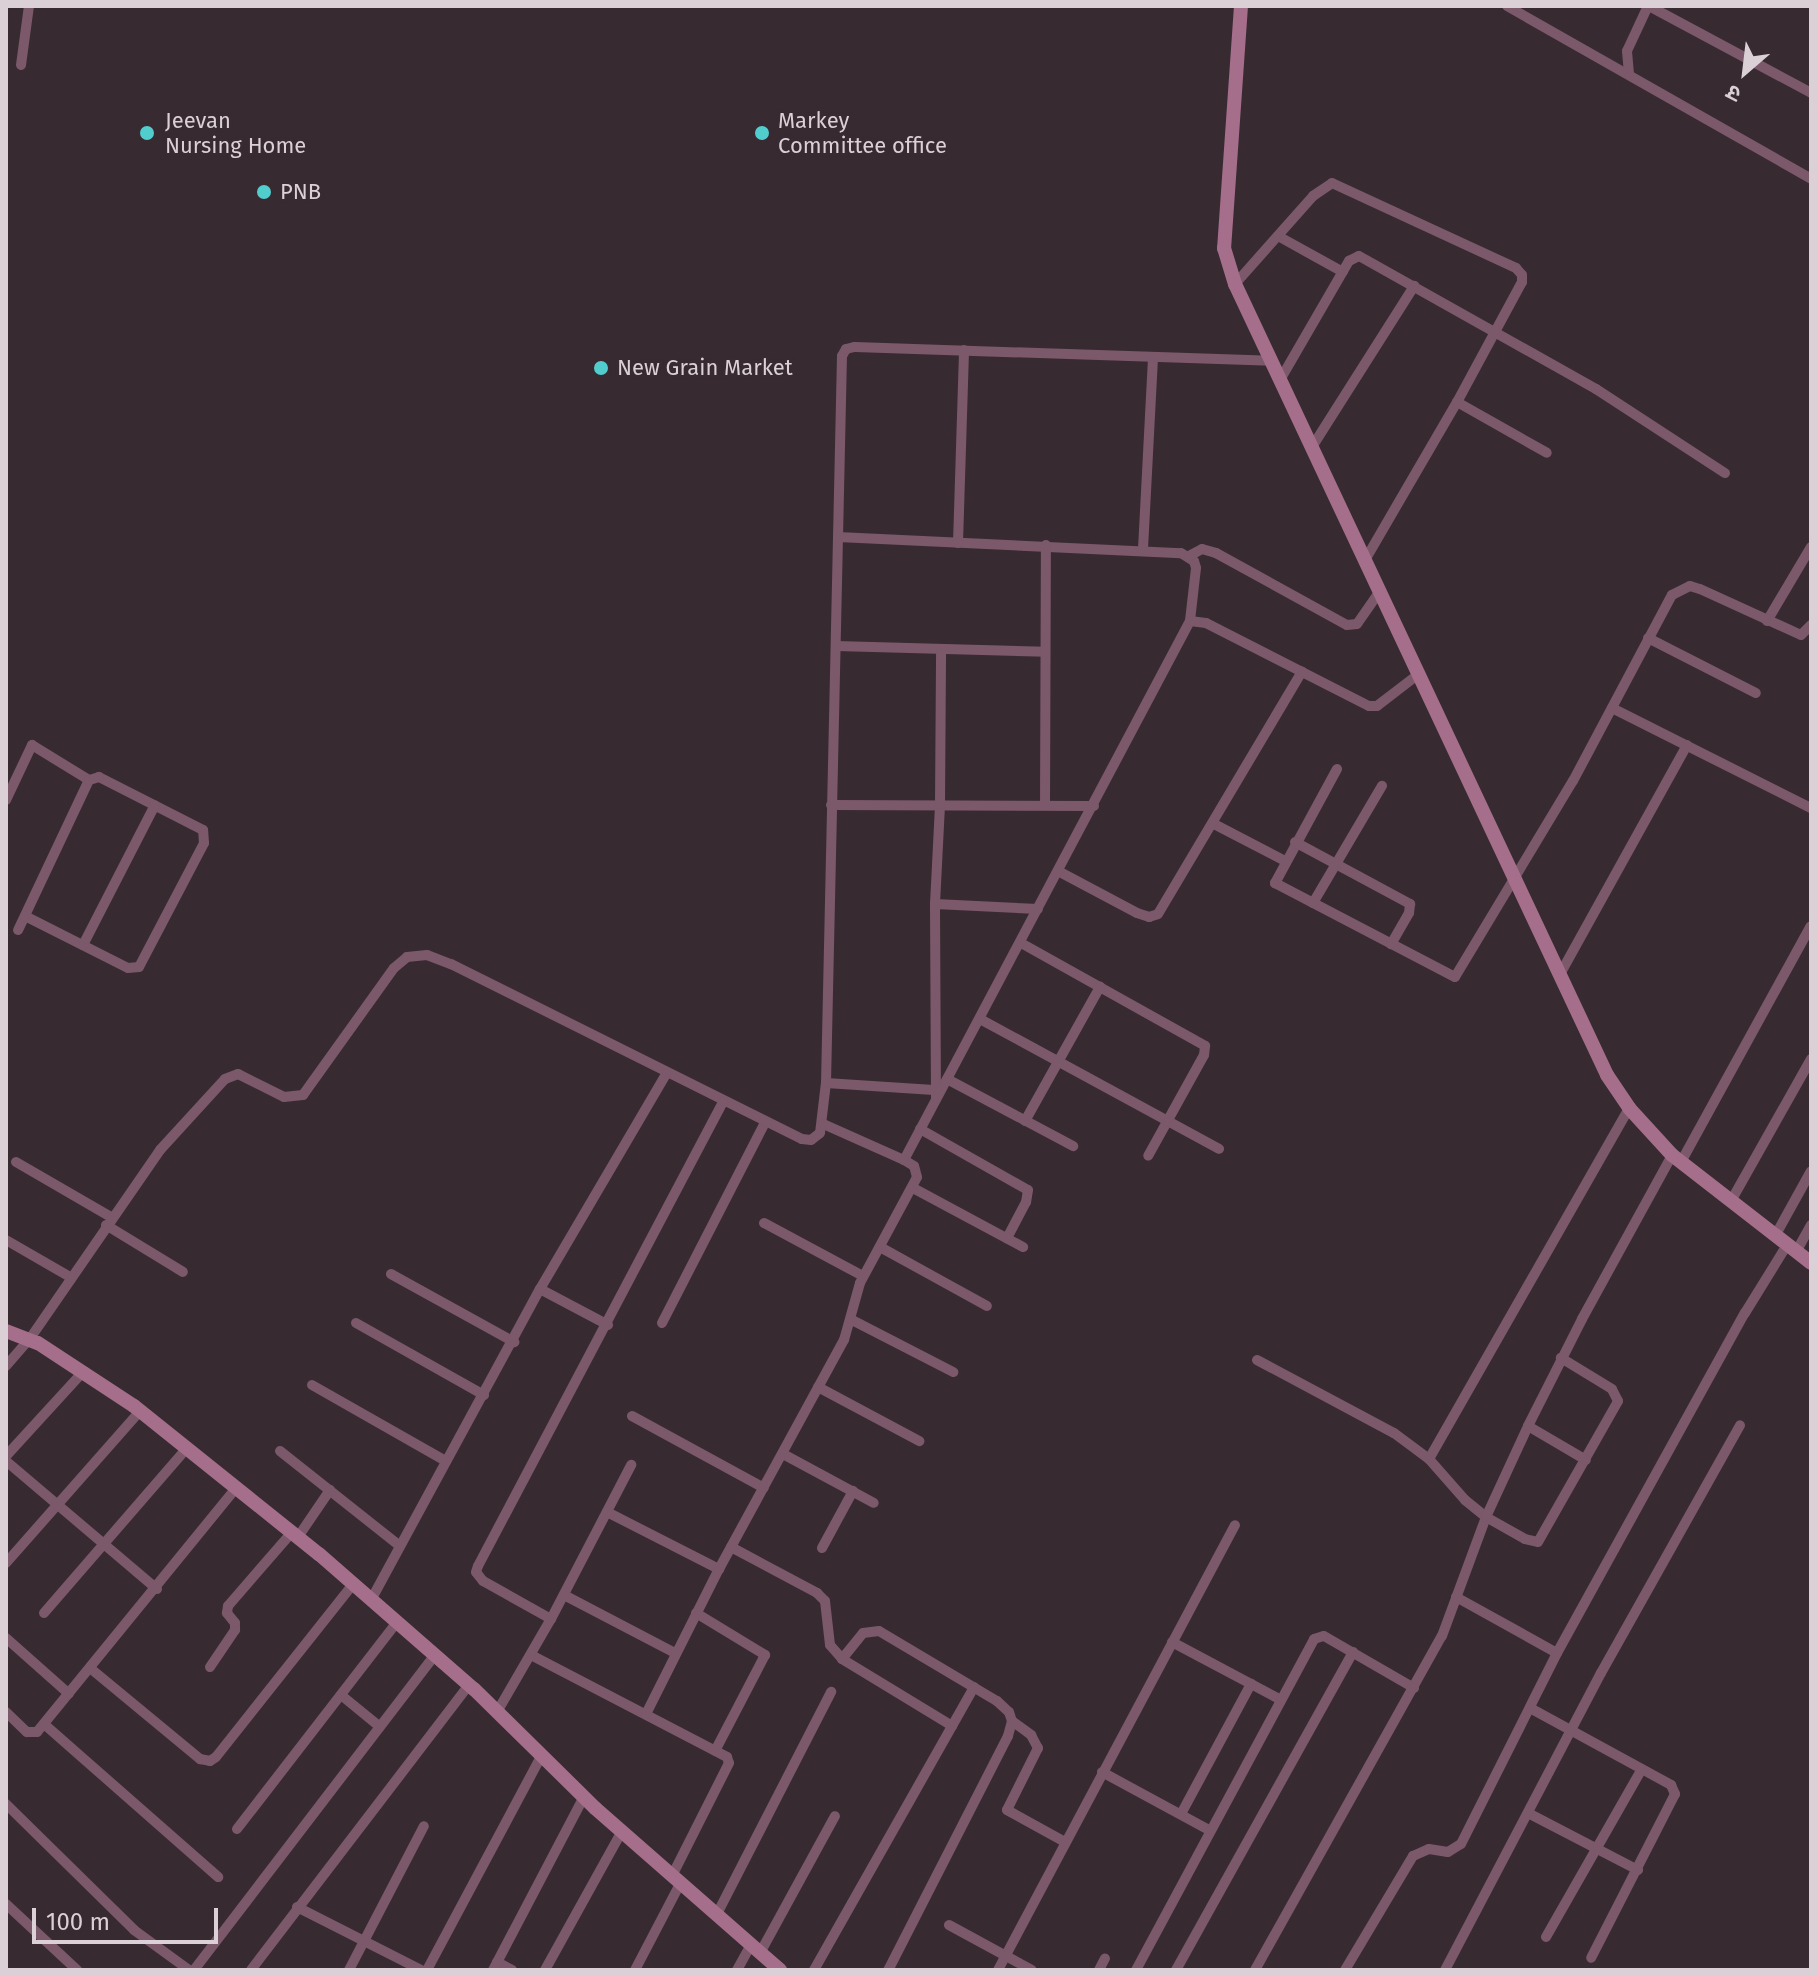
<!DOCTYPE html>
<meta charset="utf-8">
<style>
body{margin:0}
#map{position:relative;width:1817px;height:1976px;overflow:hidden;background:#382a31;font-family:"Fira Sans","Noto Sans Devanagari",sans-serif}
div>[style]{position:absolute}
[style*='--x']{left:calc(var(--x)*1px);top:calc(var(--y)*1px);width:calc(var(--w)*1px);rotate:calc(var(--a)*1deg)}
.street>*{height:10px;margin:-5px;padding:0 5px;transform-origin:5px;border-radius:5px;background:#7b586a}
.secondary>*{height:14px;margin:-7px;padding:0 7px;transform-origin:7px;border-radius:7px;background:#a56e8b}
.dots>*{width:22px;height:22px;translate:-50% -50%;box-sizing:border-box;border:4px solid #382a31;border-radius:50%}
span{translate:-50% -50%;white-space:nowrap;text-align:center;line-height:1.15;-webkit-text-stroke:7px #382a31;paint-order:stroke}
.poi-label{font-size:22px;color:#dad0d5}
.left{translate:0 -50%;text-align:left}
.frame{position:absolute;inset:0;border:8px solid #dad0d5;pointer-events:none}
.north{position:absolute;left:1705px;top:32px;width:80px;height:80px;-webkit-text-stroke:6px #382a31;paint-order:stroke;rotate:208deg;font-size:22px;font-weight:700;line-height:32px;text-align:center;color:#dad0d5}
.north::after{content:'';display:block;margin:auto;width:28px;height:36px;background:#dad0d5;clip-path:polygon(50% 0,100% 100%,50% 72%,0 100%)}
.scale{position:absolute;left:32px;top:1908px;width:186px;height:36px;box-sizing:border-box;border:4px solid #dad0d5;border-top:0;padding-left:10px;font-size:24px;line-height:28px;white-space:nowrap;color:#dad0d5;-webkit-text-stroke:6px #382a31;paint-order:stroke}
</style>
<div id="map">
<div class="street">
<i style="--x:1507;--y:6;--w:350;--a:29.6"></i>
<i style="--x:1649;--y:6;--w:184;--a:28.2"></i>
<i style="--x:21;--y:65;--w:60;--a:-82.3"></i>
<i style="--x:1629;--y:74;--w:23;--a:-95"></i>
<i style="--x:1627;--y:51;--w:50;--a:-65"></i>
<i style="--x:1278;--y:236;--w:74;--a:29"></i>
<i style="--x:1235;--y:284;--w:118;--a:-48.4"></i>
<i style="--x:1313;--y:196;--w:23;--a:-34"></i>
<i style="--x:1332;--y:183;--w:203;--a:24.8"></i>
<i style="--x:1516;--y:268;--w:9;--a:49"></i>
<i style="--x:1522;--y:275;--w:7;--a:90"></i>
<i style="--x:1522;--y:282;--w:136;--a:118.4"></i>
<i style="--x:1457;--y:402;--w:183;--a:120.2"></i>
<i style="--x:1280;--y:380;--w:138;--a:-59.9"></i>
<i style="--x:1349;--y:261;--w:11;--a:-27"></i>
<i style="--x:1359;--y:256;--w:272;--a:29.3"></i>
<i style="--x:1596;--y:389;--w:154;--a:33.1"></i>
<i style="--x:1457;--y:402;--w:103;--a:29.5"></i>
<i style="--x:1312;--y:447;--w:191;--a:-57.6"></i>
<i style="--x:838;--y:537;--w:343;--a:2.7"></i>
<i style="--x:1181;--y:553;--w:15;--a:32"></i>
<i style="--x:1194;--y:561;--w:7;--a:74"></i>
<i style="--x:1196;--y:568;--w:53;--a:96.5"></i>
<i style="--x:958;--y:543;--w:193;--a:-88.2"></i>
<i style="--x:1143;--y:549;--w:192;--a:-87"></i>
<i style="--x:1189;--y:556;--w:15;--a:-28"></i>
<i style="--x:1202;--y:549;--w:15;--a:16"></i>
<i style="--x:1216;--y:553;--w:149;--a:28.8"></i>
<i style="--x:1347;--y:625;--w:10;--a:-6"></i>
<i style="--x:1357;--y:624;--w:40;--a:-55.1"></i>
<i style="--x:1767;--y:621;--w:86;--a:-59.3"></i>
<i style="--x:1648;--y:638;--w:121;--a:27"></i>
<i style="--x:836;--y:646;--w:209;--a:1.6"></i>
<i style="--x:1612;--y:708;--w:223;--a:26.7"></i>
<i style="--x:1337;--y:769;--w:130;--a:118.5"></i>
<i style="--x:1275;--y:883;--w:203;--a:27.6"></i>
<i style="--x:1455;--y:977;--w:229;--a:-59"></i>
<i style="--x:1573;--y:781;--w:211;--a:-62"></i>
<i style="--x:1672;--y:595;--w:20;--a:-27"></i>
<i style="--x:1690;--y:586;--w:10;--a:17"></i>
<i style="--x:1700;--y:589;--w:111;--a:24.5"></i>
<i style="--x:1801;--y:635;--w:14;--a:-45"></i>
<i style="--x:6;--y:800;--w:61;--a:-64.7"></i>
<i style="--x:32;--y:745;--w:67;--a:31.6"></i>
<i style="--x:89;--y:780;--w:166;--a:115.3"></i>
<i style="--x:831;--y:805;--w:263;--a:0.2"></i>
<i style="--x:1045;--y:805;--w:260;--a:-89.8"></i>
<i style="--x:1214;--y:824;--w:80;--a:27.5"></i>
<i style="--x:1295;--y:842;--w:131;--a:28.3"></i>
<i style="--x:1410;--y:904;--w:9;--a:96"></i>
<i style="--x:1409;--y:913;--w:36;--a:120"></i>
<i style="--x:1058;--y:871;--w:89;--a:28"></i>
<i style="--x:1137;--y:913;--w:13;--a:18"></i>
<i style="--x:1149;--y:917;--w:9;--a:-18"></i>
<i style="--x:1158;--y:914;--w:282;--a:-59.3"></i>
<i style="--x:1313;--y:903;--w:136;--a:-59.5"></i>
<i style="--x:935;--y:904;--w:103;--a:2.8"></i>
<i style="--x:25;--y:916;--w:115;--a:26.8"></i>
<i style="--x:128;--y:968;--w:11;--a:-5"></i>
<i style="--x:139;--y:967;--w:140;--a:-62.3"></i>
<i style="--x:204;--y:843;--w:13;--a:-94"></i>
<i style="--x:203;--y:830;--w:117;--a:-153"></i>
<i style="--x:99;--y:777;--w:10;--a:163"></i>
<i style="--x:1021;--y:943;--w:211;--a:29.2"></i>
<i style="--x:1205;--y:1046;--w:9;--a:96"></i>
<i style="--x:1204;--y:1055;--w:115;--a:119"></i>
<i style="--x:83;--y:945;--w:157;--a:-62.8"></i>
<i style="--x:1559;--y:976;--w:264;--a:-61"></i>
<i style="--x:980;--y:1019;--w:272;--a:28.5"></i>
<i style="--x:947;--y:1079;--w:143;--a:28"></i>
<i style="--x:826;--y:1083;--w:108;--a:3.7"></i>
<i style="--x:936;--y:1099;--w:195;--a:-90.3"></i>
<i style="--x:935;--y:904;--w:100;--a:-87.1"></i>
<i style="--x:940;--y:804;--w:155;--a:-89.6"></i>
<i style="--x:1025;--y:1121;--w:154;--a:-60.8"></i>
<i style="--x:920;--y:1129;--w:124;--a:29.5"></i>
<i style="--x:1028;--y:1190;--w:12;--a:99"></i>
<i style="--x:1026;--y:1202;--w:41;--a:117.8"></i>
<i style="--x:904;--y:1160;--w:610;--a:-62.05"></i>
<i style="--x:1190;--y:621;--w:16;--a:7"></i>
<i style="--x:1206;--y:623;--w:183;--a:27"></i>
<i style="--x:1369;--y:706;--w:8;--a:0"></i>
<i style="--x:1377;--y:706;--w:54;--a:-37.5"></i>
<i style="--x:16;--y:1162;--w:110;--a:30.1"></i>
<i style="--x:1681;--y:1162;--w:269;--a:-61.2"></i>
<i style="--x:913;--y:1188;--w:125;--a:28.2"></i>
<i style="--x:1731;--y:1201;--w:163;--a:-60.6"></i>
<i style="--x:764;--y:1223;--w:112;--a:28.2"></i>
<i style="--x:106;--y:1225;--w:90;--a:31.4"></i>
<i style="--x:1775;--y:1236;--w:74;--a:-61"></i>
<i style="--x:6;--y:1240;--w:74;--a:30"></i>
<i style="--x:880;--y:1247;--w:122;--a:28.9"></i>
<i style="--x:1796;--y:1252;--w:31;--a:-61"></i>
<i style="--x:391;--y:1274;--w:141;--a:28.9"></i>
<i style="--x:540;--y:1289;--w:77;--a:27.9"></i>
<i style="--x:852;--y:1320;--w:114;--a:27.2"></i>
<i style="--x:356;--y:1323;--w:147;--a:29.4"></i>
<i style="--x:662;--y:1323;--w:225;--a:-62.8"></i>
<i style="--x:1257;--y:1360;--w:155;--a:28.1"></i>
<i style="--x:1394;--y:1433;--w:44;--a:36.6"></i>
<i style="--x:1429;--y:1459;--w:55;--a:48.7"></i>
<i style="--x:1465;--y:1500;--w:27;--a:39"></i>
<i style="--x:1486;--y:1517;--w:45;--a:29.4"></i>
<i style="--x:1525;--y:1539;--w:13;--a:13"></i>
<i style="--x:1538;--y:1542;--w:162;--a:-60.4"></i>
<i style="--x:1618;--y:1401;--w:13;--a:-117"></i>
<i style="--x:1612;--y:1389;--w:60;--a:-148.7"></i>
<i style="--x:6;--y:1366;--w:35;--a:-49"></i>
<i style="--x:29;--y:1340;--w:231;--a:-55.4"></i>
<i style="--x:160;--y:1150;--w:96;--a:-47.5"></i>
<i style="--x:225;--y:1079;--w:14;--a:-21"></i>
<i style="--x:238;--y:1074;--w:51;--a:26.6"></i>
<i style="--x:284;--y:1097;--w:19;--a:-6"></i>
<i style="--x:303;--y:1095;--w:156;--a:-54.4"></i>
<i style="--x:394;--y:968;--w:17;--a:-40"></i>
<i style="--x:407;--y:957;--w:20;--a:-6"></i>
<i style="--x:427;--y:955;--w:26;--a:21"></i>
<i style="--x:451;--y:964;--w:392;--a:26.5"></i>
<i style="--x:802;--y:1139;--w:9;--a:6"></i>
<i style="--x:811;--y:1140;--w:11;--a:-38"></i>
<i style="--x:820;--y:1133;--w:50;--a:-83.2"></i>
<i style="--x:826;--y:1083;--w:727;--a:-88.74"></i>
<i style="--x:842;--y:356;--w:8;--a:-60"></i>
<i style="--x:846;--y:349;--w:9;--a:-13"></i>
<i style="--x:855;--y:347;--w:416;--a:1.9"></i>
<i style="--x:312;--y:1385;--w:154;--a:29.6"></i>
<i style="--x:818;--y:1387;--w:115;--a:28.1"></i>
<i style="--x:632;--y:1416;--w:150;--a:28.6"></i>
<i style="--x:1528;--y:1426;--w:67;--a:30.4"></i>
<i style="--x:280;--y:1451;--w:153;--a:38.4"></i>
<i style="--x:783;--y:1454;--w:103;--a:28.3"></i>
<i style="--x:6;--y:1456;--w:114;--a:-47.5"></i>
<i style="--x:1429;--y:1459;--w:404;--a:-60.3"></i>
<i style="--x:6;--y:1461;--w:198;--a:40.3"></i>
<i style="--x:607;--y:1512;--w:126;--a:27"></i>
<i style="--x:298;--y:1537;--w:57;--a:-55.8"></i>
<i style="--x:731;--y:1547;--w:98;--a:28.1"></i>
<i style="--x:817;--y:1593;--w:11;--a:45"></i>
<i style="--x:825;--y:1601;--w:44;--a:83.5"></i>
<i style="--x:830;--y:1645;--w:18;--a:49"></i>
<i style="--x:842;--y:1659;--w:129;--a:31.3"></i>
<i style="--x:822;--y:1548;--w:65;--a:-61.5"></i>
<i style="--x:6;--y:1563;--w:203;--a:-48.6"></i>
<i style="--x:564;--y:1595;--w:125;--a:27.6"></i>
<i style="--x:1456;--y:1597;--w:115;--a:29"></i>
<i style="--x:371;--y:1600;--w:354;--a:-61.5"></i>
<i style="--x:540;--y:1289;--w:249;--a:-59.6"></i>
<i style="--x:44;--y:1613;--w:218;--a:-49.1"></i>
<i style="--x:696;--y:1613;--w:81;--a:31.3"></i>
<i style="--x:765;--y:1655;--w:108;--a:117.5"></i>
<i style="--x:551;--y:1619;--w:78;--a:-150.8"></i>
<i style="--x:483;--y:1581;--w:11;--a:-128"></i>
<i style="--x:476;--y:1572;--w:6;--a:-72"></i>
<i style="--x:478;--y:1566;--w:525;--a:-62.17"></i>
<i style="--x:6;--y:1638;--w:84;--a:41.6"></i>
<i style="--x:1172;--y:1642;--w:123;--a:28"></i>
<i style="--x:531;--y:1655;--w:221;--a:27.5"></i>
<i style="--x:727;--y:1757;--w:6;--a:72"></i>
<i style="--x:729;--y:1763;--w:124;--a:116.8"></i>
<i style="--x:842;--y:1659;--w:33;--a:-51"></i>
<i style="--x:863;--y:1633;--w:16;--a:-7"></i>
<i style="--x:879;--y:1631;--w:137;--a:30.7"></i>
<i style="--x:997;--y:1701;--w:16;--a:43"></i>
<i style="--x:1009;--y:1712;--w:9;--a:72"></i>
<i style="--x:1012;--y:1721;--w:16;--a:105"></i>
<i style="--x:1008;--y:1736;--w:263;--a:117.1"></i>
<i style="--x:210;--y:1667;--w:45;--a:-56"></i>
<i style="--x:235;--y:1630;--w:7;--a:-90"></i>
<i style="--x:235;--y:1623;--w:13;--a:-129"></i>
<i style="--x:227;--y:1613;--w:7;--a:-82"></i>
<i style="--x:228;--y:1606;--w:98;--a:-49.1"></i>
<i style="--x:90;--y:1668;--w:143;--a:39.6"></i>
<i style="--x:200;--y:1759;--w:10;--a:11"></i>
<i style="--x:210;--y:1761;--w:7;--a:-34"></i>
<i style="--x:216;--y:1757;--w:221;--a:-51.6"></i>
<i style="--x:341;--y:1695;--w:50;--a:39.4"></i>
<i style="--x:1530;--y:1708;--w:161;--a:28.6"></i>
<i style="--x:1671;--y:1785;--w:10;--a:66"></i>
<i style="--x:1675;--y:1794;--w:184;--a:117.1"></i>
<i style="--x:6;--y:1712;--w:29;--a:44"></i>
<i style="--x:27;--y:1732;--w:10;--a:0"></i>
<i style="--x:37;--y:1732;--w:315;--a:-50.8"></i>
<i style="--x:497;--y:1712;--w:108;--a:-59.9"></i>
<i style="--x:551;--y:1619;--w:174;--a:-62.5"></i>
<i style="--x:646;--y:1714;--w:162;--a:-63.3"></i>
<i style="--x:719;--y:1569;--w:261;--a:-61.4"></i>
<i style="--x:844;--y:1340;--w:59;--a:-74.3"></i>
<i style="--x:860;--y:1283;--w:120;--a:-61.7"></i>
<i style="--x:917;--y:1177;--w:11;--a:-105"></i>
<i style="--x:914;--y:1166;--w:12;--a:-149"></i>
<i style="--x:904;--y:1160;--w:89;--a:-156"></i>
<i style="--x:1012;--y:1721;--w:24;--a:36"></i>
<i style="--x:1031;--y:1735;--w:15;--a:62"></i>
<i style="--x:1038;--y:1748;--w:69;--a:116.6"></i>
<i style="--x:1007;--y:1810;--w:66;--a:28.9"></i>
<i style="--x:44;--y:1724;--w:232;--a:41.3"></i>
<i style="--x:1102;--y:1772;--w:122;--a:28.5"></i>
<i style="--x:6;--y:1804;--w:180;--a:44.5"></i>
<i style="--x:134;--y:1930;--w:68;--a:36"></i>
<i style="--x:1528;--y:1813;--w:124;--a:27.4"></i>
<i style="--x:1181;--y:1814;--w:148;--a:-61.7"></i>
<i style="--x:237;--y:1829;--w:262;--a:-52.3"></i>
<i style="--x:6;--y:1904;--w:97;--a:42.9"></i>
<i style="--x:297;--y:1907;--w:139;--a:26.9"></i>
<i style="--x:717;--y:1914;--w:250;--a:-62.8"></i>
<i style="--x:949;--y:1925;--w:94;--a:28.5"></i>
<i style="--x:1546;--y:1937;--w:193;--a:-60.3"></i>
<i style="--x:760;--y:1953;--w:156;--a:-61.3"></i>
<i style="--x:497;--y:1962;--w:17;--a:28"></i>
<i style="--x:194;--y:1970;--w:397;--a:-52.6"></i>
<i style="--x:251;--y:1970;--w:359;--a:-52.6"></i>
<i style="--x:349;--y:1970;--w:162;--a:-62.5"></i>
<i style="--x:427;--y:1970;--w:244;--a:-61.9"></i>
<i style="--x:493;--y:1970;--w:195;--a:-62.3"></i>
<i style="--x:545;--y:1970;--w:159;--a:-61"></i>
<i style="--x:635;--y:1970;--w:99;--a:-62.4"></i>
<i style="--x:737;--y:1970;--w:29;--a:-61"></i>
<i style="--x:814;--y:1970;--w:325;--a:-60.5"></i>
<i style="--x:998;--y:1970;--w:504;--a:-61.96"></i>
<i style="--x:1099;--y:1970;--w:13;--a:-63"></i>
<i style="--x:1136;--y:1970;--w:376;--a:-61.7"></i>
<i style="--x:1314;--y:1639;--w:10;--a:-17"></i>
<i style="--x:1324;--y:1636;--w:104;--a:30"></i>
<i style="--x:1176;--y:1970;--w:364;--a:-60.9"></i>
<i style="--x:1255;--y:1970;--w:383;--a:-60.8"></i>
<i style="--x:1442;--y:1636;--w:127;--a:-69.7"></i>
<i style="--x:1486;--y:1517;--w:100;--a:-65.2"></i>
<i style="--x:1528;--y:1426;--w:120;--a:-63.2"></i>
<i style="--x:1582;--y:1319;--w:187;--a:-61.2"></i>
<i style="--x:1345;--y:1970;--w:133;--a:-59.2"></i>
<i style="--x:1413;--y:1856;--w:17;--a:-24"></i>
<i style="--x:1429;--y:1849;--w:19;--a:9"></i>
<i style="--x:1448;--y:1852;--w:15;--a:-32"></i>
<i style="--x:1461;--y:1844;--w:214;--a:-63.3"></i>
<i style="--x:1557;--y:1653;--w:389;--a:-61.1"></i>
<i style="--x:1745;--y:1313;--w:80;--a:-58.3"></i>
<i style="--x:1445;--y:1970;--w:335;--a:-62.3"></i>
<i style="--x:1601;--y:1673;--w:284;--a:-60.7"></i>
</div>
<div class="secondary">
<i style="--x:1241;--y:6;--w:243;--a:94"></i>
<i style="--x:1224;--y:248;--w:38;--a:73"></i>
<i style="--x:1235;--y:284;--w:874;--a:64.81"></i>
<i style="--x:1607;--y:1075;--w:40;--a:56"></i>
<i style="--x:1629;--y:1108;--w:64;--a:47.5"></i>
<i style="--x:1672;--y:1155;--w:176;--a:37.8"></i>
<i style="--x:6;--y:1331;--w:34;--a:21"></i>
<i style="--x:38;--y:1343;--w:115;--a:33.3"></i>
<i style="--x:134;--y:1406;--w:237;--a:38.7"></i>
<i style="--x:319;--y:1554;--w:206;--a:41.1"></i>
<i style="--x:474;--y:1689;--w:170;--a:44.5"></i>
<i style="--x:595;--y:1808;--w:246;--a:41.2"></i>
</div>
<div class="dots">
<i style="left:147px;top:133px;background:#52cdce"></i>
<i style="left:762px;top:133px;background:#52cdce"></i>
<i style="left:264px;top:192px;background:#52cdce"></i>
<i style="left:601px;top:368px;background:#52cdce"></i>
</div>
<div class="poi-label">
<span class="left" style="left:165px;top:133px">Jeevan<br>Nursing Home</span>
<span class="left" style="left:778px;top:133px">Markey<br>Committee office</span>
<span class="left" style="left:280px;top:192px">PNB</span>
<span class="left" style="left:617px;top:368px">New Grain Market</span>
</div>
<div class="frame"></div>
<div class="north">उ</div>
<div class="scale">100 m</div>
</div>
